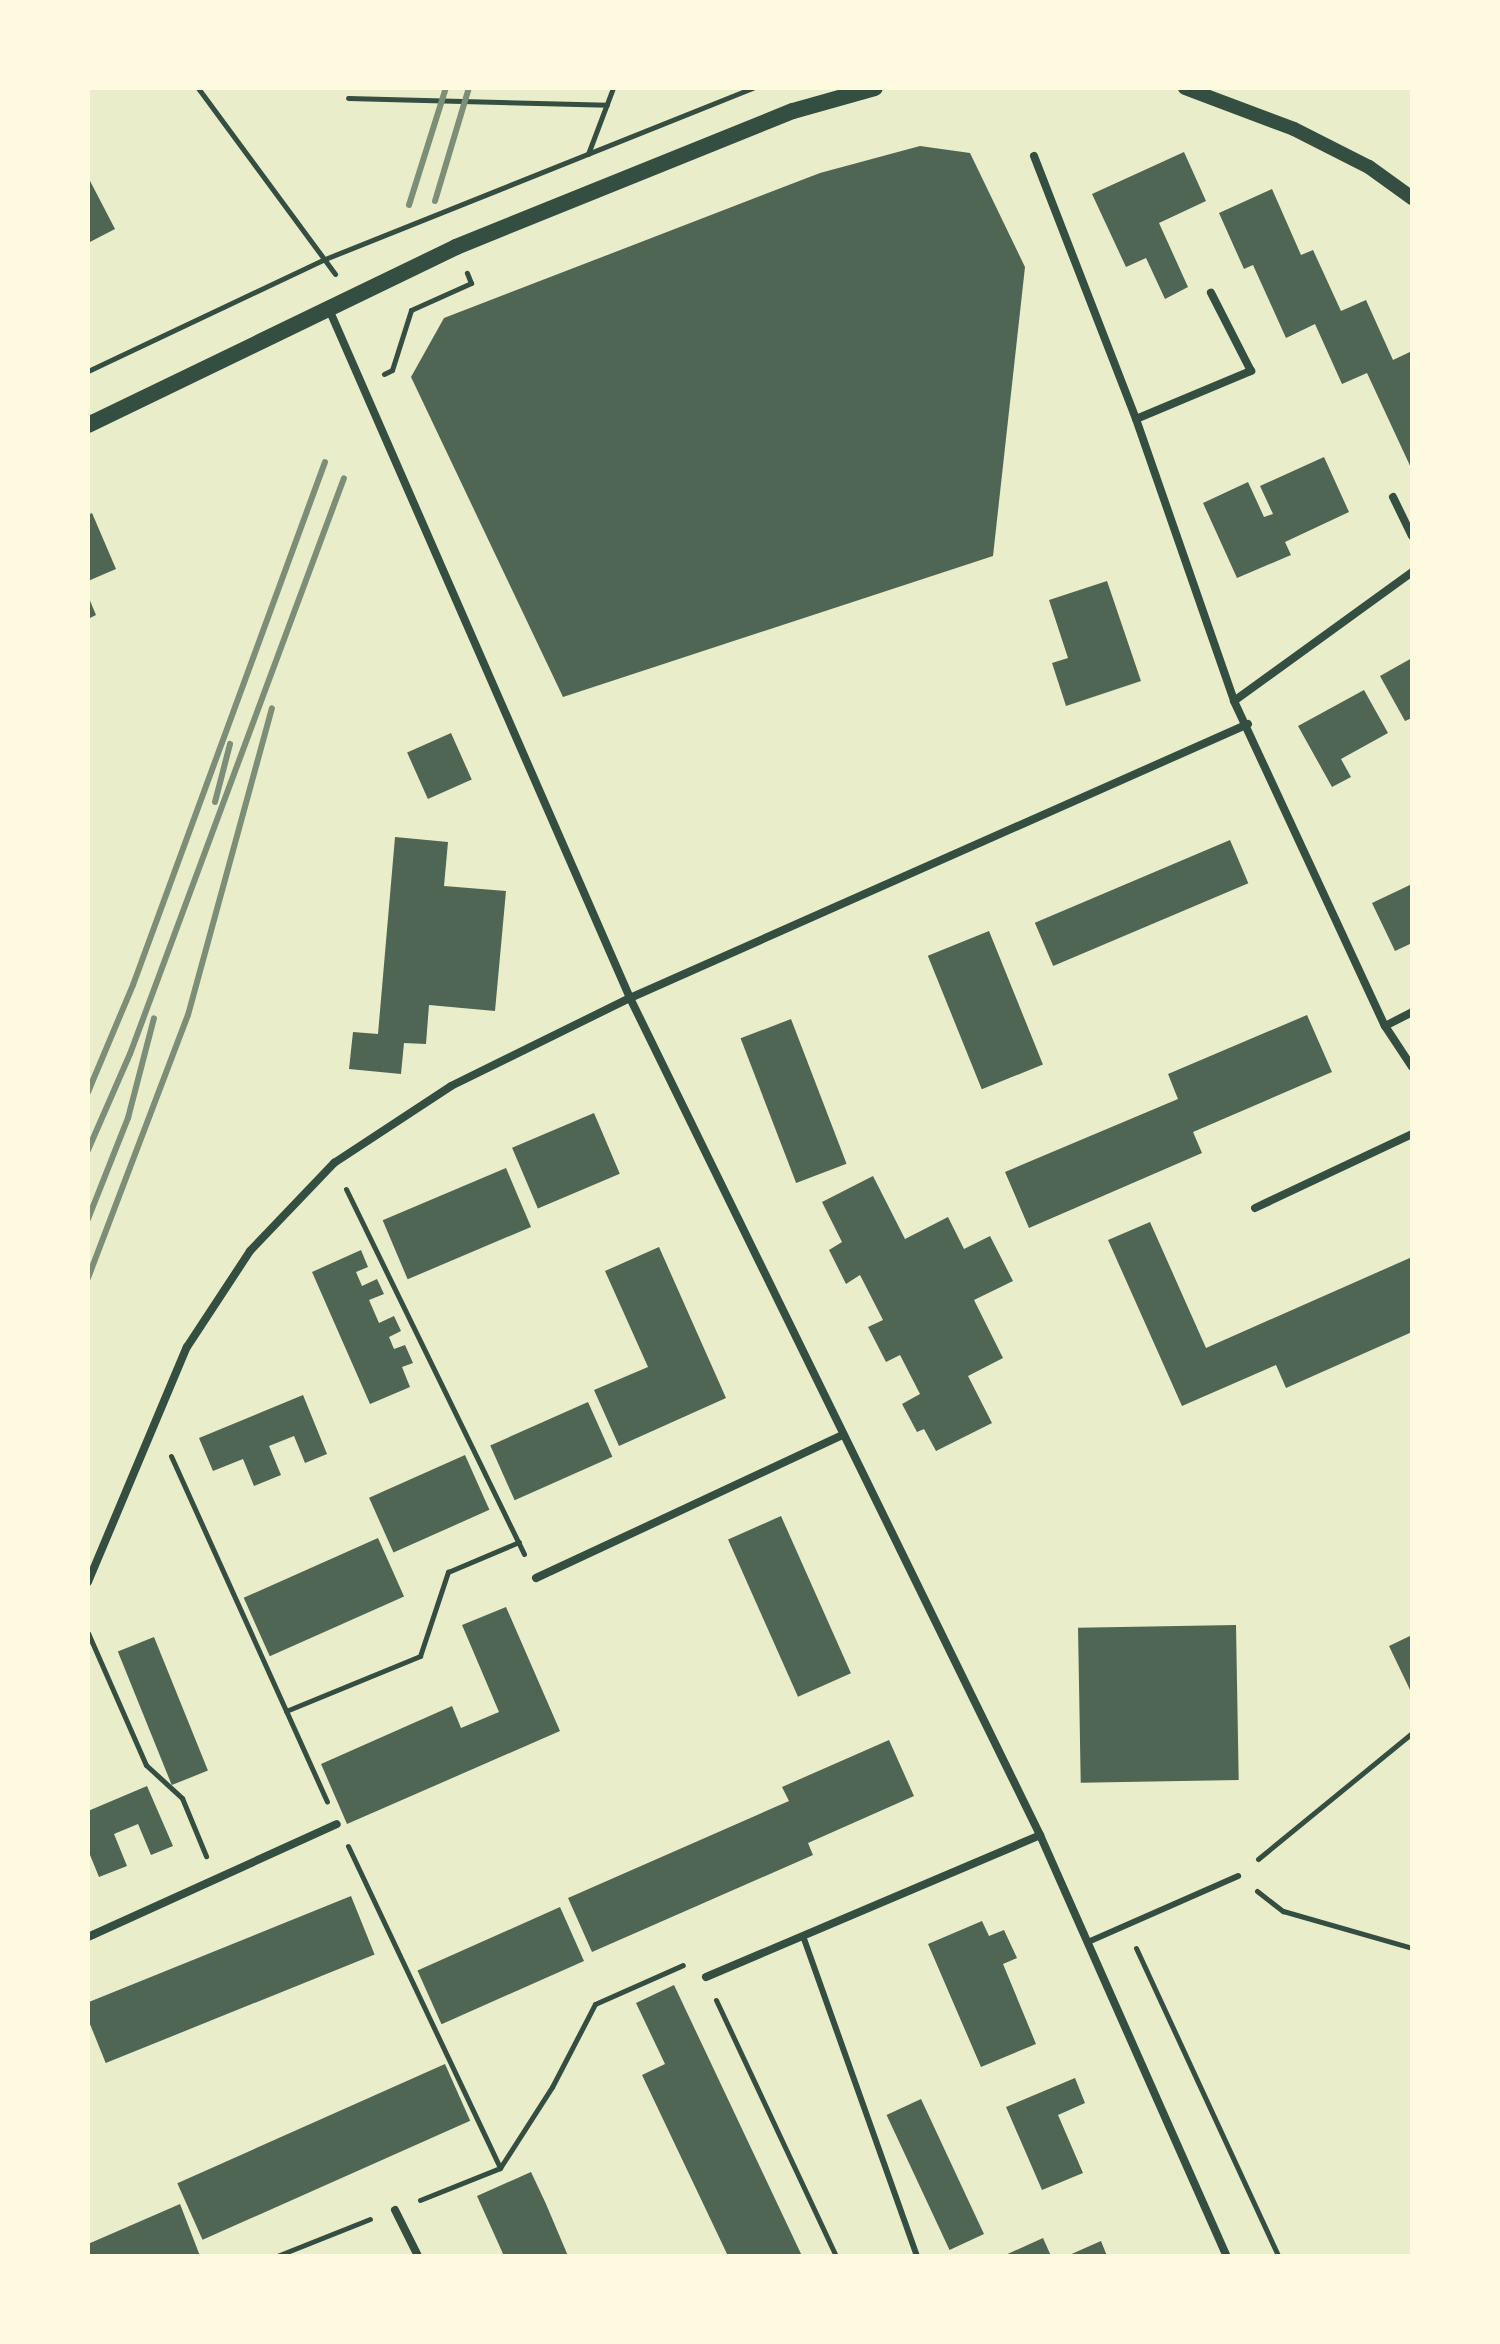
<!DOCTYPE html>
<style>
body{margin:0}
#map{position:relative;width:1500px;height:2344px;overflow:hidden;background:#e9edc9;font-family:Lato,sans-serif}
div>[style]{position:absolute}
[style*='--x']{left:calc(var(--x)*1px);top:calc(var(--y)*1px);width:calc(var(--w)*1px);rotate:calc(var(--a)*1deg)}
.building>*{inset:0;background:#4f6655;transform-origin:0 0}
.path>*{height:5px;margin:-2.5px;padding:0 2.5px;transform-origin:2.5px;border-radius:2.5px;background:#344e41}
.service>*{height:6px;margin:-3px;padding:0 3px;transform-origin:3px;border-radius:3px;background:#344e41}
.minor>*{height:8px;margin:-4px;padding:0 4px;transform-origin:4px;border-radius:4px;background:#344e41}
.tertiary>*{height:14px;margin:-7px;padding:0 7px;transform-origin:7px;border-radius:7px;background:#344e41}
.secondary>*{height:16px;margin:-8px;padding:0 8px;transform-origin:8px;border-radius:8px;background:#344e41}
.rail>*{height:6px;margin:-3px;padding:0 3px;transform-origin:3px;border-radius:3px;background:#7c8e77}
span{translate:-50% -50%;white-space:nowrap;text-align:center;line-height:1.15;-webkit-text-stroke:8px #fefae0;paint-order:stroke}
.frame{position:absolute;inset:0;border:90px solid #fefae0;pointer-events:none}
</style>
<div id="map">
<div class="building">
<i style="clip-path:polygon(920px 146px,970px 153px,1025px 267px,993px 556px,563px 697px,411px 377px,444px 318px,820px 173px)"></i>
<i style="clip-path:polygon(1184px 152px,1206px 201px,1159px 223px,1188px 287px,1165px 299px,1146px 258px,1126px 267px,1092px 194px)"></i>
<i style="clip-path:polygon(88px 177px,115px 229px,88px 243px)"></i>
<i style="clip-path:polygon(1272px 189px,1301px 255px,1313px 250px,1341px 311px,1366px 300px,1393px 360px,1412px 351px,1412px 470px,1367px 373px,1342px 384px,1315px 324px,1286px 338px,1253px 265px,1244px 269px,1219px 213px)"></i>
<i style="clip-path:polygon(1324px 457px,1349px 512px,1285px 542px,1291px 555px,1237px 578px,1203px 503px,1248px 482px,1264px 517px,1273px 514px,1260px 486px)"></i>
<i style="clip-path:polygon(92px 513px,116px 569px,88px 581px,88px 515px)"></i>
<i style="clip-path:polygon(1107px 581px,1141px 681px,1066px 706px,1052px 663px,1068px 658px,1049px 600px)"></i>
<i style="clip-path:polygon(88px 596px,96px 615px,88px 619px)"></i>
<i style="clip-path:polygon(1412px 658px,1412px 718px,1405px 721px,1380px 676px)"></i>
<i style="clip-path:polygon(1364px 690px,1388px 733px,1341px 759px,1351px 777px,1332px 787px,1298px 726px)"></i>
<i style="left:451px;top:733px;width:51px;height:48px;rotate:66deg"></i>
<i style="clip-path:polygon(395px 837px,448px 842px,444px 886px,506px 891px,495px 1011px,429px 1005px,426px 1044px,404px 1043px,401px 1074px,349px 1069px,353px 1032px,378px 1034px)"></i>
<i style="left:1230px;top:840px;width:47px;height:212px;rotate:67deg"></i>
<i style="clip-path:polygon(1412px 884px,1412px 943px,1395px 951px,1372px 903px)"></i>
<i style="left:989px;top:931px;width:144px;height:66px;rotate:68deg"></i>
<i style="clip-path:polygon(1307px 1015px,1332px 1072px,1193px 1132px,1202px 1153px,1029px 1228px,1005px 1172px,1178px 1099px,1168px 1074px)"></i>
<i style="left:791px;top:1019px;width:155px;height:54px;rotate:69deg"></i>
<i style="left:594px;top:1113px;width:66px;height:89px;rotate:67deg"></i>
<i style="left:506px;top:1168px;width:64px;height:134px;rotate:67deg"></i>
<i style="clip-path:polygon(873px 1176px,905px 1239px,948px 1217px,964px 1249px,990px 1236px,1013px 1281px,974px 1300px,1003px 1358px,968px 1376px,992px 1423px,936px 1451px,924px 1429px,917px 1432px,902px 1404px,920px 1394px,900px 1355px,886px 1362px,868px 1327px,883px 1320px,860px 1275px,846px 1284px,829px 1250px,842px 1242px,822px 1202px)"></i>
<i style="clip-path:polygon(1150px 1222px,1206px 1348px,1412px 1257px,1412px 1332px,1286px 1388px,1276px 1365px,1182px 1406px,1108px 1240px)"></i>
<i style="clip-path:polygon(659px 1247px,726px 1398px,619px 1446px,594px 1390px,648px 1367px,605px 1271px)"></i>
<i style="clip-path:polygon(361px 1250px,368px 1267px,356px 1272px,362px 1286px,377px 1279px,384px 1294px,369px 1300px,379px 1323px,394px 1316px,401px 1331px,389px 1337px,394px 1349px,405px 1345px,413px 1363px,402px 1367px,410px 1387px,370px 1404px,312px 1272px)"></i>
<i style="clip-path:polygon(303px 1395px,327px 1454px,305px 1463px,294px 1436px,269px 1446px,281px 1475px,254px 1486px,243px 1459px,213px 1471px,199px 1438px)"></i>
<i style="left:588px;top:1402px;width:60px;height:107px;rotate:66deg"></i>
<i style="left:465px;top:1455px;width:60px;height:105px;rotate:66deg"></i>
<i style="left:781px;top:1516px;width:172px;height:58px;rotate:66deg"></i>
<i style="left:378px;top:1538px;width:64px;height:147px;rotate:66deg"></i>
<i style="clip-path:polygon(506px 1607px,560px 1731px,347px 1824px,321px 1764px,452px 1706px,461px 1728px,499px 1712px,462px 1625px)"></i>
<i style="left:1236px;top:1625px;width:155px;height:158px;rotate:89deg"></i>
<i style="clip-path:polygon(1412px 1635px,1412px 1694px,1389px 1646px)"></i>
<i style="left:154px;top:1637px;width:144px;height:39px;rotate:68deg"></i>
<i style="clip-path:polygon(889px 1740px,914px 1796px,808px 1843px,813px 1855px,592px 1952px,568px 1898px,789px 1801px,782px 1787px)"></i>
<i style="clip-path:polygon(147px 1786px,173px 1846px,151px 1855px,138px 1824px,114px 1834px,127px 1866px,99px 1877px,88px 1850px,88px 1811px)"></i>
<i style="left:351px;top:1896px;width:63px;height:290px;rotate:68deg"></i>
<i style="left:560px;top:1907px;width:59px;height:156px;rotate:66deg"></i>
<i style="clip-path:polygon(982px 1921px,989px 1936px,1004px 1930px,1017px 1958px,1003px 1964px,1036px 2044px,981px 2067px,928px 1944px)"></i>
<i style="clip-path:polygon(674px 1985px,802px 2256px,728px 2256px,642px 2075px,665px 2064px,636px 2003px)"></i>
<i style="left:445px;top:2064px;width:62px;height:293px;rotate:66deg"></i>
<i style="clip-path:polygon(1075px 2078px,1085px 2103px,1058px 2115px,1083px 2173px,1042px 2190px,1006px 2107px)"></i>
<i style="left:921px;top:2099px;width:149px;height:38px;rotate:65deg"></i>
<i style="clip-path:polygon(531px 2172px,546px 2204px,568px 2256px,504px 2256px,477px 2196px)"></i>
<i style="clip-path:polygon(180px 2204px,200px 2256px,88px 2256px,88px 2244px)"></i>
<i style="clip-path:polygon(1043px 2238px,1051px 2256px,1003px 2256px)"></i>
<i style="clip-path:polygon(1101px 2241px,1107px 2256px,1067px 2256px)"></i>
</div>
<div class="path">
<i style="--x:198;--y:88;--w:231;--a:53.6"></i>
<i style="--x:348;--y:98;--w:259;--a:1.5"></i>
<i style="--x:588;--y:154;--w:71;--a:-69.3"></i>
<i style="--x:88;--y:371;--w:262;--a:-25.3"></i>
<i style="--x:325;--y:259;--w:461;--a:-21.8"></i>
<i style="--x:384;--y:374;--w:9;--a:-27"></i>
<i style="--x:392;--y:370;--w:63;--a:-72.4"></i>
<i style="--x:411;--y:310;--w:66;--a:-24.2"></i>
<i style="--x:471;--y:283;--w:11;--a:-112"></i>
<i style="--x:346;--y:1189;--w:406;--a:64"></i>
<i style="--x:171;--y:1456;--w:379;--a:65.7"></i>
<i style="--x:88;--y:1633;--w:144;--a:66.3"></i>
<i style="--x:146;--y:1765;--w:49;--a:42.5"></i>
<i style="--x:182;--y:1798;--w:63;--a:67.5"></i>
<i style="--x:286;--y:1711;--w:145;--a:-22.3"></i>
<i style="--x:420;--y:1656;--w:89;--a:-71.6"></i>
<i style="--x:448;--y:1572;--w:77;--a:-22.9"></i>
<i style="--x:348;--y:1846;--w:356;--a:64.7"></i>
<i style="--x:1258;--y:1859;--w:199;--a:-39.3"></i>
<i style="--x:1257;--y:1891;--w:33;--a:38"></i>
<i style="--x:1283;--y:1911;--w:134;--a:16"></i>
<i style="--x:1136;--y:1948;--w:339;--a:65.2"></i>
<i style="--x:716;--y:2000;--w:283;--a:64.9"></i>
<i style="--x:420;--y:2200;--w:86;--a:-21.8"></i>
<i style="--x:500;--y:2168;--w:96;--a:-57.3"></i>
<i style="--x:552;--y:2087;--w:93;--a:-62.6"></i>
<i style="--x:595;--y:2004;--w:96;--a:-23.9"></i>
<i style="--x:277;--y:2256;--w:100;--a:-21.7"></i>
</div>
<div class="service">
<i style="--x:803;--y:1936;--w:340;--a:70.4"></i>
<i style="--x:1088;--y:1942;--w:164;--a:-23.7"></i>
</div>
<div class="minor">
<i style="--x:1034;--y:156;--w:282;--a:68.8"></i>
<i style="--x:1136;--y:419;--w:299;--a:70.8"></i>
<i style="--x:1234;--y:701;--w:358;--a:65.1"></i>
<i style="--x:1385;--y:1026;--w:49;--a:56.6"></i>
<i style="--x:328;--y:307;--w:754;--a:66.39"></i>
<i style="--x:630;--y:998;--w:932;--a:63.9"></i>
<i style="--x:1040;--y:1835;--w:461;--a:66.1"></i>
<i style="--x:1136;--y:419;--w:125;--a:-22.7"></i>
<i style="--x:1251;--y:371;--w:88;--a:-117.1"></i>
<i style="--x:1393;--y:497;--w:43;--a:64"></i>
<i style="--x:1234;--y:701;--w:220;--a:-35.9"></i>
<i style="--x:1385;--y:1026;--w:30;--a:-27"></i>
<i style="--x:1255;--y:1208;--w:174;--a:-25.2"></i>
<i style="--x:536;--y:1578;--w:339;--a:-25"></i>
<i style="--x:88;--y:1582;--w:255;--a:-67.2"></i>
<i style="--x:187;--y:1347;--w:115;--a:-56.7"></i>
<i style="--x:250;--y:1251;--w:122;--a:-46.3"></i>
<i style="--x:334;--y:1163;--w:140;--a:-33.3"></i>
<i style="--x:451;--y:1086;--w:199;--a:-26.2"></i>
<i style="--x:630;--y:998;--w:676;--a:-23.91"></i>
<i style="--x:88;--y:1937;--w:273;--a:-24.4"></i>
<i style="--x:706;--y:1977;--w:363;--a:-23"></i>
<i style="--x:395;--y:2210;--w:51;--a:63.4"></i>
</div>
<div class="tertiary">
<i style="--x:1185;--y:88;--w:116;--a:20.6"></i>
<i style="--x:1294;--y:129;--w:84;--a:26.9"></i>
<i style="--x:1369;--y:167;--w:53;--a:35.8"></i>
</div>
<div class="secondary">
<i style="--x:88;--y:425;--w:409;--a:-25.8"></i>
<i style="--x:456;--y:247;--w:363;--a:-22"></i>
<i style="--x:793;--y:111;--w:85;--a:-15.7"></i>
</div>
<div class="rail">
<i style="--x:435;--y:201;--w:118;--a:-73.3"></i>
<i style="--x:409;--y:205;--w:123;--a:-72.5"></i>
<i style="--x:215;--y:802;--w:60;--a:-75.5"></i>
<i style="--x:88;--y:1092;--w:116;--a:-67.2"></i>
<i style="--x:133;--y:985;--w:557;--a:-69.84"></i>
<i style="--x:88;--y:1150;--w:105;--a:-66.4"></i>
<i style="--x:130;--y:1054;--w:614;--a:-69.62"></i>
<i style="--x:88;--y:1219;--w:109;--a:-68.4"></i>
<i style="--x:128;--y:1118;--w:103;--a:-75.4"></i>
<i style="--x:88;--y:1278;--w:281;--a:-69.2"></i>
<i style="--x:188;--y:1015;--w:318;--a:-74.7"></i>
</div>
<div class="frame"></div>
</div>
